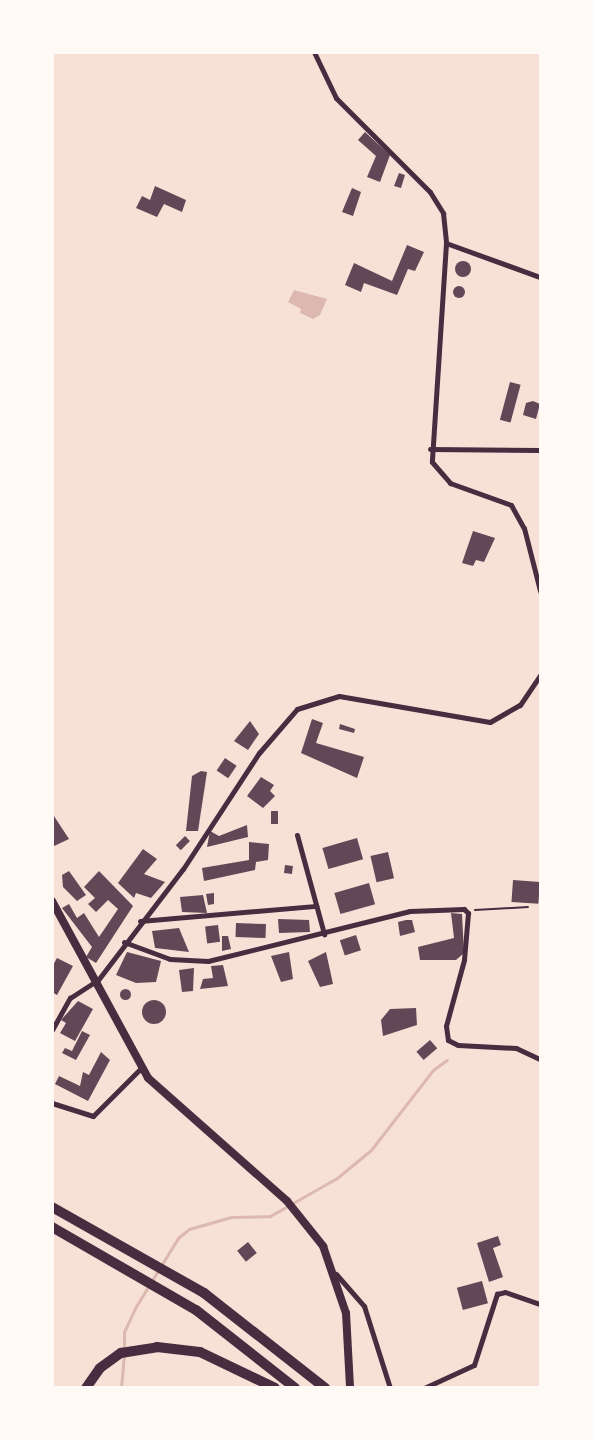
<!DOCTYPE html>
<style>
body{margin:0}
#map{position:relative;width:593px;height:1440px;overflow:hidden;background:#f7e1d7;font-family:"IBM Plex Sans",sans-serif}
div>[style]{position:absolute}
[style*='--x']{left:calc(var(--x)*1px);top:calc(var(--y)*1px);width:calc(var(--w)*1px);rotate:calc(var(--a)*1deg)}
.water>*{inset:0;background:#dcb8b0}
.stream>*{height:3px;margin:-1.5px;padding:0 1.5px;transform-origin:1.5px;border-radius:1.5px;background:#dcb8b0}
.building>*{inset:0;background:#644757;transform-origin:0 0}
.round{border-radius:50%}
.path>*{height:2px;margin:-1px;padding:0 1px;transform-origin:1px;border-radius:1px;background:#4a2c40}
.minor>*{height:5px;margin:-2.5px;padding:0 2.5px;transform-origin:2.5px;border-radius:2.5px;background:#4a2c40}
.secondary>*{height:8px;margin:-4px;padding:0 4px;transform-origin:4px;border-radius:4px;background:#4a2c40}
.motorway>*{height:10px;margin:-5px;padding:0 5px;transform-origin:5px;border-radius:5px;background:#4a2c40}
span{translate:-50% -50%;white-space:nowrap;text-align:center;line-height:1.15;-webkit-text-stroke:4.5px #fffaf5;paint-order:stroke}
.frame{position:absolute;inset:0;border:54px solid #fffaf5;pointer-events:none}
</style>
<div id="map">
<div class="water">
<i style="clip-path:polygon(294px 290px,327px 299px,320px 315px,313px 319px,300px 313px,301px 309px,288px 302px)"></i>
</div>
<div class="stream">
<i style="--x:124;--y:1349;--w:17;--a:-90"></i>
<i style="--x:124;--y:1332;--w:26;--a:-65"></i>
<i style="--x:135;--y:1308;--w:82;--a:-58.4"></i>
<i style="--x:178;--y:1238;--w:14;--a:-39"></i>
<i style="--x:189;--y:1229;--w:44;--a:-15.9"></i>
<i style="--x:231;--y:1217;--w:39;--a:-1"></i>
<i style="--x:270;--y:1216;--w:77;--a:-29.6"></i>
<i style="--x:337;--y:1178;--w:44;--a:-39.5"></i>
<i style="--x:371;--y:1150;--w:101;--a:-52.2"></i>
<i style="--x:433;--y:1070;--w:17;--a:-36"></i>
<i style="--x:121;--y:1388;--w:32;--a:-85"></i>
</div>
<div class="building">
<i style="clip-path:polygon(365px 132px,390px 155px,380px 182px,367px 177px,376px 156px,358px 140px)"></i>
<i style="clip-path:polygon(399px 173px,405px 175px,401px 188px,394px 186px)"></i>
<i style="clip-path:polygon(155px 186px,186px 200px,182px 212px,164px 204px,157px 217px,136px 208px,142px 196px,150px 200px)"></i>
<i style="clip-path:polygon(352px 188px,361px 192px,353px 216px,342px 212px)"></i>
<i style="clip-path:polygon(407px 245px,424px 252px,415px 271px,408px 269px,397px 295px,364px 283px,361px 292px,345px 285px,354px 263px,392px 281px)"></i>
<i class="round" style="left:455px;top:261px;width:16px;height:16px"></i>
<i class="round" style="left:453px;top:286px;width:12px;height:12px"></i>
<i style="left:510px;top:382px;width:11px;height:39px;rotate:15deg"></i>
<i style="clip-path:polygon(533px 401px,540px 404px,536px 419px,523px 415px,526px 403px)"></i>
<i style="clip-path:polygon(473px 531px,495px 538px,484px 562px,476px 560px,473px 566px,462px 563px)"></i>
<i style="clip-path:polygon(312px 719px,323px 723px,316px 743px,364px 757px,357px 778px,301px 753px)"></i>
<i style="clip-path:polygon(250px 721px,259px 734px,248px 750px,234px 741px)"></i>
<i style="clip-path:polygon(340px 724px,355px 729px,354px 733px,339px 729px)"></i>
<i style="left:225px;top:758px;width:14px;height:15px;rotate:34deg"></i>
<i style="clip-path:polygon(201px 771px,207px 772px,198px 831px,186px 831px,192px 776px)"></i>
<i style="clip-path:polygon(261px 777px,274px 785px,270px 791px,275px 796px,263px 808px,247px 796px)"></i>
<i style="left:271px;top:811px;width:7px;height:13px"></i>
<i style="clip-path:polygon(52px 813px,69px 839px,52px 847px)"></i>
<i style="clip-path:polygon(247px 825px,248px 837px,207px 847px,210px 831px,219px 836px)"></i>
<i style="left:185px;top:836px;width:7px;height:13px;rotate:45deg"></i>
<i style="left:357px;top:838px;width:22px;height:36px;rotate:74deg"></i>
<i style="clip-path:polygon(249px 842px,269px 844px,268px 860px,256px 862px,255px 870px,204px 881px,202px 868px,249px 860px)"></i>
<i style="clip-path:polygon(143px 849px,157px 859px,144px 874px,165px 882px,151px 898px,136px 893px,134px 898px,118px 883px)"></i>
<i style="left:388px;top:852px;width:27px;height:18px;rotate:77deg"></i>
<i style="left:285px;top:865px;width:8px;height:8px;rotate:7deg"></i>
<i style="clip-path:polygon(69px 871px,86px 895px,77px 901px,63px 887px,62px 875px)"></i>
<i style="clip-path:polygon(99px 871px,133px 906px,96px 963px,86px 957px,92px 947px,62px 908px,69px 904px,77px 918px,84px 913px,99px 937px,118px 909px,108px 900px,96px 912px,88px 904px,95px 898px,84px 887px)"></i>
<i style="left:513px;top:880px;width:27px;height:22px;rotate:4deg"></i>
<i style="left:369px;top:883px;width:22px;height:36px;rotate:74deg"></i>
<i style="clip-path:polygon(214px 893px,214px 904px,208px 905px,206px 894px)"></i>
<i style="clip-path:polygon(203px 895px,207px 913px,182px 912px,180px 897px)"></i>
<i style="clip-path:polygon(451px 913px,462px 914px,464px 953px,456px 960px,420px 960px,418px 947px,454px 938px)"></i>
<i style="clip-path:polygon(278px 919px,309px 920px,310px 932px,279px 933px)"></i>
<i style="clip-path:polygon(406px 920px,412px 920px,415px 932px,400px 936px,398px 922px)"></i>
<i style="left:236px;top:923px;width:30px;height:14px;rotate:2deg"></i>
<i style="left:218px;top:925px;width:17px;height:13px;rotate:83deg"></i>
<i style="clip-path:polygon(179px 928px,189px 952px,155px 948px,152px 931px)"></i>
<i style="left:356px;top:935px;width:16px;height:17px;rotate:72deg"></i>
<i style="clip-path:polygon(222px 936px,228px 936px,231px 949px,222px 951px)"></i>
<i style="clip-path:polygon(127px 952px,161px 961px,156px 982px,136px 983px,116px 975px)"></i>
<i style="clip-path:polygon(289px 952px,293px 979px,281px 982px,271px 956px)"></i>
<i style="clip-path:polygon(326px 952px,333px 984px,320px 987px,308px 961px)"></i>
<i style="clip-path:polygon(57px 958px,73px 966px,57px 995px,52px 992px,52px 967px)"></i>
<i style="clip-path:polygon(223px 965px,228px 986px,200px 989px,203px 979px,213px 978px,211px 966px)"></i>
<i style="clip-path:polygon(194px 968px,193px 991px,182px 992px,179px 970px)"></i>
<i class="round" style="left:119.5px;top:988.5px;width:11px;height:11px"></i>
<i class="round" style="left:142px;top:1000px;width:24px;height:24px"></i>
<i style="clip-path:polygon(78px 1001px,93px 1009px,75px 1041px,60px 1033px,66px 1023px,61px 1020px)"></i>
<i style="clip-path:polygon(416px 1008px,417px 1025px,383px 1036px,381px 1020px,390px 1009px)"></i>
<i style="clip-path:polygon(82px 1031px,90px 1035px,76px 1060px,62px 1053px,65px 1048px,72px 1051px)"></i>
<i style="left:430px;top:1040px;width:11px;height:18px;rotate:49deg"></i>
<i style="clip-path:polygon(101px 1052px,110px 1060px,88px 1101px,55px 1084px,59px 1076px,80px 1086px,83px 1072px,89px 1075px)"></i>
<i style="clip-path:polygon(498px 1236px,501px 1245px,493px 1248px,503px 1277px,489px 1282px,477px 1243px)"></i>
<i style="left:248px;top:1242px;width:14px;height:14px;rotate:51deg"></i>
<i style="left:482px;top:1281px;width:23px;height:26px;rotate:75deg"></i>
</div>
<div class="path">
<i style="--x:475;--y:910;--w:53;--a:-3.2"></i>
</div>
<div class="minor">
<i style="--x:314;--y:52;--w:51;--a:64.4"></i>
<i style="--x:336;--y:98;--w:133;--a:45"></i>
<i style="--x:430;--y:192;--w:25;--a:58"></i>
<i style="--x:443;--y:213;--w:30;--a:84"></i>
<i style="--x:446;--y:243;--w:219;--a:93.7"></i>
<i style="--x:432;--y:462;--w:28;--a:49"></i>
<i style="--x:450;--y:483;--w:65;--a:19.8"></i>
<i style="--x:511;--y:505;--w:26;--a:61"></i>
<i style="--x:524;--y:528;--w:65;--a:75.7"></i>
<i style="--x:446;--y:243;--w:100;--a:19.9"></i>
<i style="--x:430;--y:449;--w:110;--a:0.5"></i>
<i style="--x:297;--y:835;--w:103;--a:74.7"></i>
<i style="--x:140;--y:921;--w:177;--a:-4.9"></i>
<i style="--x:124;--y:942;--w:49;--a:20.3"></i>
<i style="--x:170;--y:959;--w:38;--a:3"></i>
<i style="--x:208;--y:961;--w:208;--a:-13.9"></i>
<i style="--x:410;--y:911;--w:54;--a:-2.1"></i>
<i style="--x:464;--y:909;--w:6;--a:45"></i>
<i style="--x:468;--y:913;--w:47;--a:94.9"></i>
<i style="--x:464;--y:960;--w:68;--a:105.3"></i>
<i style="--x:446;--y:1026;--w:14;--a:82"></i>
<i style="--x:448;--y:1040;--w:11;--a:27"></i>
<i style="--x:458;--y:1045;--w:58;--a:3"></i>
<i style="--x:516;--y:1048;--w:26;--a:25"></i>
<i style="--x:52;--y:1030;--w:37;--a:-61"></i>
<i style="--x:70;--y:998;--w:33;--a:-33"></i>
<i style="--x:98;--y:980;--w:140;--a:-52.6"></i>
<i style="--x:183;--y:869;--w:139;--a:-56.8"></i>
<i style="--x:259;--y:753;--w:58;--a:-49.2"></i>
<i style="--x:297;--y:709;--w:44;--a:-17.2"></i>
<i style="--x:339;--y:696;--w:153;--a:9.8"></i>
<i style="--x:490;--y:722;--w:34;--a:-30"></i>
<i style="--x:520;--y:705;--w:36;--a:-56"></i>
<i style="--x:52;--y:1103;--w:43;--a:17.6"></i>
<i style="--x:93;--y:1116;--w:68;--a:-45"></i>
<i style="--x:336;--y:1274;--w:43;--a:48.8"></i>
<i style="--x:364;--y:1306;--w:86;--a:72.4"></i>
<i style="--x:424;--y:1388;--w:55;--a:-24.7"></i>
<i style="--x:474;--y:1365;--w:75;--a:-72.1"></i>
<i style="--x:497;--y:1294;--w:8;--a:-14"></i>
<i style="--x:505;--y:1292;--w:37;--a:19"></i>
</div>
<div class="secondary">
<i style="--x:52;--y:901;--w:201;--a:61.5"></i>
<i style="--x:148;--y:1078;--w:186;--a:41.5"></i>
<i style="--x:287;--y:1201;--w:58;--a:51.3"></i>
<i style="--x:323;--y:1246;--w:71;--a:71.1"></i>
<i style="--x:346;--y:1313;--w:74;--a:86.9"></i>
</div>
<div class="motorway">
<i style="--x:52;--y:1207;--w:175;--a:29.5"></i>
<i style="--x:204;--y:1293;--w:154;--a:38.1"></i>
<i style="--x:52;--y:1227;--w:166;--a:30"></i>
<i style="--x:196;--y:1310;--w:126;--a:38.2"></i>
<i style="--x:86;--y:1388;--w:24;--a:-55"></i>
<i style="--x:100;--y:1368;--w:26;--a:-36"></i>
<i style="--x:121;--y:1353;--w:36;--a:-9"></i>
<i style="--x:157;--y:1347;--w:43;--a:6.6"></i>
<i style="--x:200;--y:1352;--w:83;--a:25.6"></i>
</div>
<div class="frame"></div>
</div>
